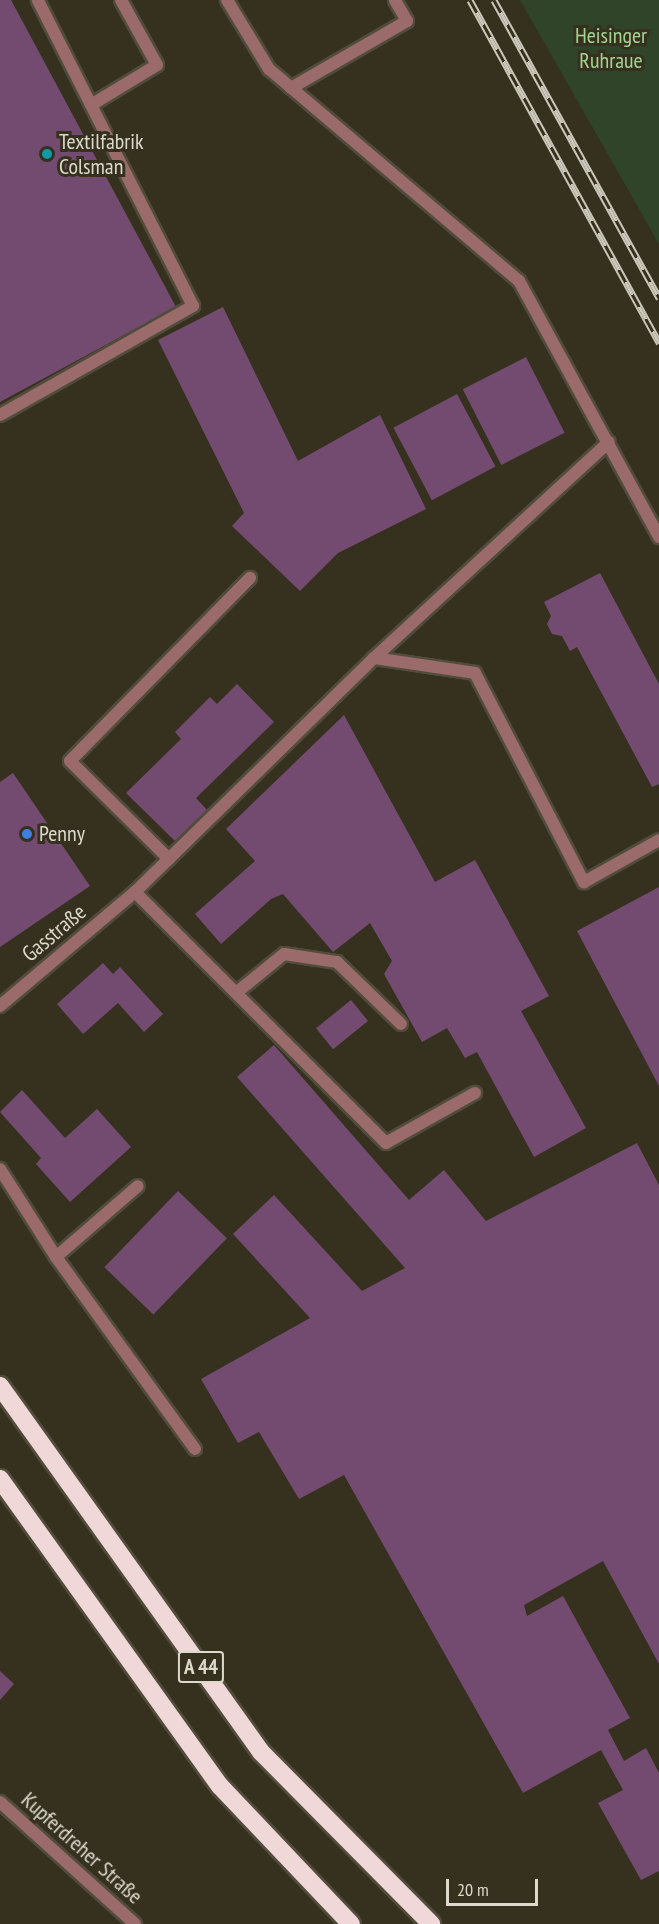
<!DOCTYPE html>
<meta charset="utf-8">
<style>
body{margin:0}
#map{position:relative;width:659px;height:1924px;overflow:hidden;background:#36311f;font-family:"PT Sans Narrow",sans-serif}
div>[style]{position:absolute}
[style*='--x']{left:calc(var(--x)*1px);top:calc(var(--y)*1px);width:calc(var(--w)*1px);rotate:calc(var(--a)*1deg)}
.green>*{inset:0;background:#2f4428}
.building>*{inset:0;background:#744b70;transform-origin:0 0}
.roads{filter:drop-shadow(2px 0 #514c3b) drop-shadow(-2px 0 #514c3b) drop-shadow(0 2px #514c3b) drop-shadow(0 -2px #514c3b)}
.service>*{height:12px;margin:-6px;padding:0 6px;transform-origin:6px;border-radius:6px;background:#9b6b6c}
.minor>*{height:12px;margin:-6px;padding:0 6px;transform-origin:6px;border-radius:6px;background:#9b6b6c}
.tertiary>*{height:12px;margin:-6px;padding:0 6px;transform-origin:6px;border-radius:6px;background:#9b6b6c}
.motorway>*{height:18px;margin:-9px;padding:0 9px;transform-origin:9px;border-radius:9px;background:#f1d8d8}
.rail>*{height:7px;margin-top:-3.5px;transform-origin:0;background:repeating-linear-gradient(90deg,#36311f 0 14px,#cbc8bb 0 28px);box-sizing:border-box;border-block:2px solid #cbc8bb}
.dots>*{width:16px;height:16px;translate:-50% -50%;box-sizing:border-box;border:3px solid #36311f;border-radius:50%}
span{translate:-50% -50%;white-space:nowrap;text-align:center;line-height:1.15;-webkit-text-stroke:6px #36311f;paint-order:stroke}
.shield-label span{padding:2px 4px;background:#36311f;border:2px solid;border-radius:4px;-webkit-text-stroke-width:0}
.shield-label{font-size:21px;color:#dcd9cd;font-weight:700}
.park-label{font-size:22px;color:#a2d591}
.poi-label{font-size:22px;color:#dcd9cd}
.left{translate:0 -50%;text-align:left}
.street-label{font-size:22px;color:#dcd9cd}
.scale{position:absolute;left:446px;top:1879px;width:92px;height:27px;box-sizing:border-box;border:3px solid #dcd9cd;border-top:0;padding-left:8px;font-size:18px;line-height:21px;white-space:nowrap;color:#dcd9cd;-webkit-text-stroke:4px #36311f;paint-order:stroke}
</style>
<div id="map">
<div class="green">
<i style="clip-path:polygon(520px 0,659px 0,659px 244px)"></i>
</div>
<div class="building">
<i style="clip-path:polygon(0 0,11px 0,176px 307px,0 402px)"></i>
<i style="clip-path:polygon(223px 307px,298px 461px,380px 415px,426px 509px,338px 553px,300px 591px,232px 526px,244px 513px,158px 340px)"></i>
<i style="left:526px;top:357px;width:85px;height:71px;rotate:63deg"></i>
<i style="left:457px;top:394px;width:82px;height:72px;rotate:62deg"></i>
<i style="clip-path:polygon(600px 573px,659px 684px,659px 784px,652px 787px,577px 647px,570px 651px,562px 636px,552px 634px,547px 624px,551px 616px,544px 602px)"></i>
<i style="clip-path:polygon(237px 684px,274px 722px,196px 798px,207px 810px,175px 841px,126px 793px,181px 739px,175px 732px,210px 697px,217px 704px)"></i>
<i style="clip-path:polygon(344px 715px,435px 882px,475px 860px,549px 996px,521px 1011px,586px 1128px,534px 1157px,477px 1052px,465px 1058px,447px 1028px,422px 1042px,384px 974px,392px 961px,370px 923px,333px 952px,283px 894px,271px 899px,221px 944px,195px 914px,255px 861px,226px 829px)"></i>
<i style="clip-path:polygon(13px 773px,90px 886px,0 947px,0 782px)"></i>
<i style="clip-path:polygon(659px 887px,659px 1086px,577px 931px)"></i>
<i style="clip-path:polygon(103px 963px,113px 974px,120px 967px,163px 1014px,144px 1032px,118px 1003px,83px 1034px,57px 1004px)"></i>
<i style="left:351px;top:1000px;width:27px;height:45px;rotate:51deg"></i>
<i style="clip-path:polygon(274px 1045px,409px 1200px,444px 1170px,486px 1221px,637px 1143px,659px 1185px,659px 1664px,603px 1561px,524px 1605px,527px 1616px,563px 1596px,630px 1718px,608px 1730px,624px 1761px,646px 1748px,659px 1773px,659px 1871px,641px 1880px,598px 1803px,623px 1790px,601px 1750px,523px 1793px,344px 1475px,299px 1499px,259px 1432px,238px 1443px,201px 1379px,310px 1318px,233px 1234px,274px 1195px,362px 1291px,405px 1268px,237px 1077px)"></i>
<i style="clip-path:polygon(22px 1090px,65px 1138px,97px 1109px,131px 1147px,70px 1202px,36px 1164px,41px 1158px,0 1112px)"></i>
<i style="left:178px;top:1191px;width:68px;height:106px;rotate:44deg"></i>
<i style="clip-path:polygon(0 1671px,14px 1684px,0 1700px)"></i>
</div>
<div class="roads">
<div class="service">
<i style="--x:227;--y:0;--w:81;--a:58.7"></i>
<i style="--x:269;--y:69;--w:328;--a:40.3"></i>
<i style="--x:519;--y:281;--w:292;--a:61.3"></i>
<i style="--x:291;--y:88;--w:134;--a:-30"></i>
<i style="--x:407;--y:21;--w:24;--a:-120"></i>
<i style="--x:91;--y:105;--w:77;--a:-31.2"></i>
<i style="--x:157;--y:65;--w:74;--a:-119"></i>
<i style="--x:0;--y:415;--w:222;--a:-29.5"></i>
<i style="--x:193;--y:306;--w:343;--a:-116.9"></i>
<i style="--x:374;--y:658;--w:319;--a:-42.6"></i>
<i style="--x:169;--y:859;--w:139;--a:-135.3"></i>
<i style="--x:70;--y:761;--w:257;--a:-45.5"></i>
<i style="--x:236;--y:993;--w:62;--a:-39.1"></i>
<i style="--x:284;--y:954;--w:54;--a:8.6"></i>
<i style="--x:337;--y:962;--w:89;--a:44.1"></i>
<i style="--x:475;--y:1093;--w:102;--a:150.7"></i>
<i style="--x:386;--y:1143;--w:355;--a:-135"></i>
<i style="--x:135;--y:892;--w:334;--a:-44.4"></i>
<i style="--x:374;--y:658;--w:102;--a:8.4"></i>
<i style="--x:475;--y:673;--w:236;--a:62.5"></i>
<i style="--x:584;--y:882;--w:86;--a:-29.2"></i>
<i style="--x:0;--y:1169;--w:104;--a:57.5"></i>
<i style="--x:56;--y:1257;--w:237;--a:54.1"></i>
<i style="--x:56;--y:1257;--w:108;--a:-40.9"></i>
</div>
<div class="minor">
<i style="--x:0;--y:1006;--w:177;--a:-40.2"></i>
</div>
<div class="tertiary">
<i style="--x:0;--y:1802;--w:182;--a:42.1"></i>
</div>
<div class="motorway">
<i style="--x:0;--y:1386;--w:450;--a:54.5"></i>
<i style="--x:261;--y:1752;--w:242;--a:45.3"></i>
<i style="--x:0;--y:1479;--w:378;--a:54.4"></i>
<i style="--x:220;--y:1786;--w:190;--a:46.5"></i>
</div>
</div>
<div class="rail">
<i style="--x:470;--y:0;--w:392;--a:61.1"></i>
<i style="--x:494;--y:0;--w:341;--a:61"></i>
</div>
<div class="dots">
<i style="left:47px;top:154px;background:#0f9aa8"></i>
<i style="left:27px;top:834px;background:#3f7fe0"></i>
</div>
<div class="shield-label">
<span style="left:201px;top:1667px">A 44</span>
</div>
<div class="park-label">
<span style="left:611px;top:48px">Heisinger<br>Ruhraue</span>
</div>
<div class="poi-label">
<span class="left" style="left:59px;top:154px">Textilfabrik<br>Colsman</span>
<span class="left" style="left:39px;top:834px">Penny</span>
</div>
<div class="street-label">
<span style="left:54px;top:933px;rotate:-40deg">Gasstraße</span>
<span style="left:82px;top:1848px;rotate:42deg">Kupferdreher Straße</span>
</div>
<div class="scale">20 m</div>
</div>
